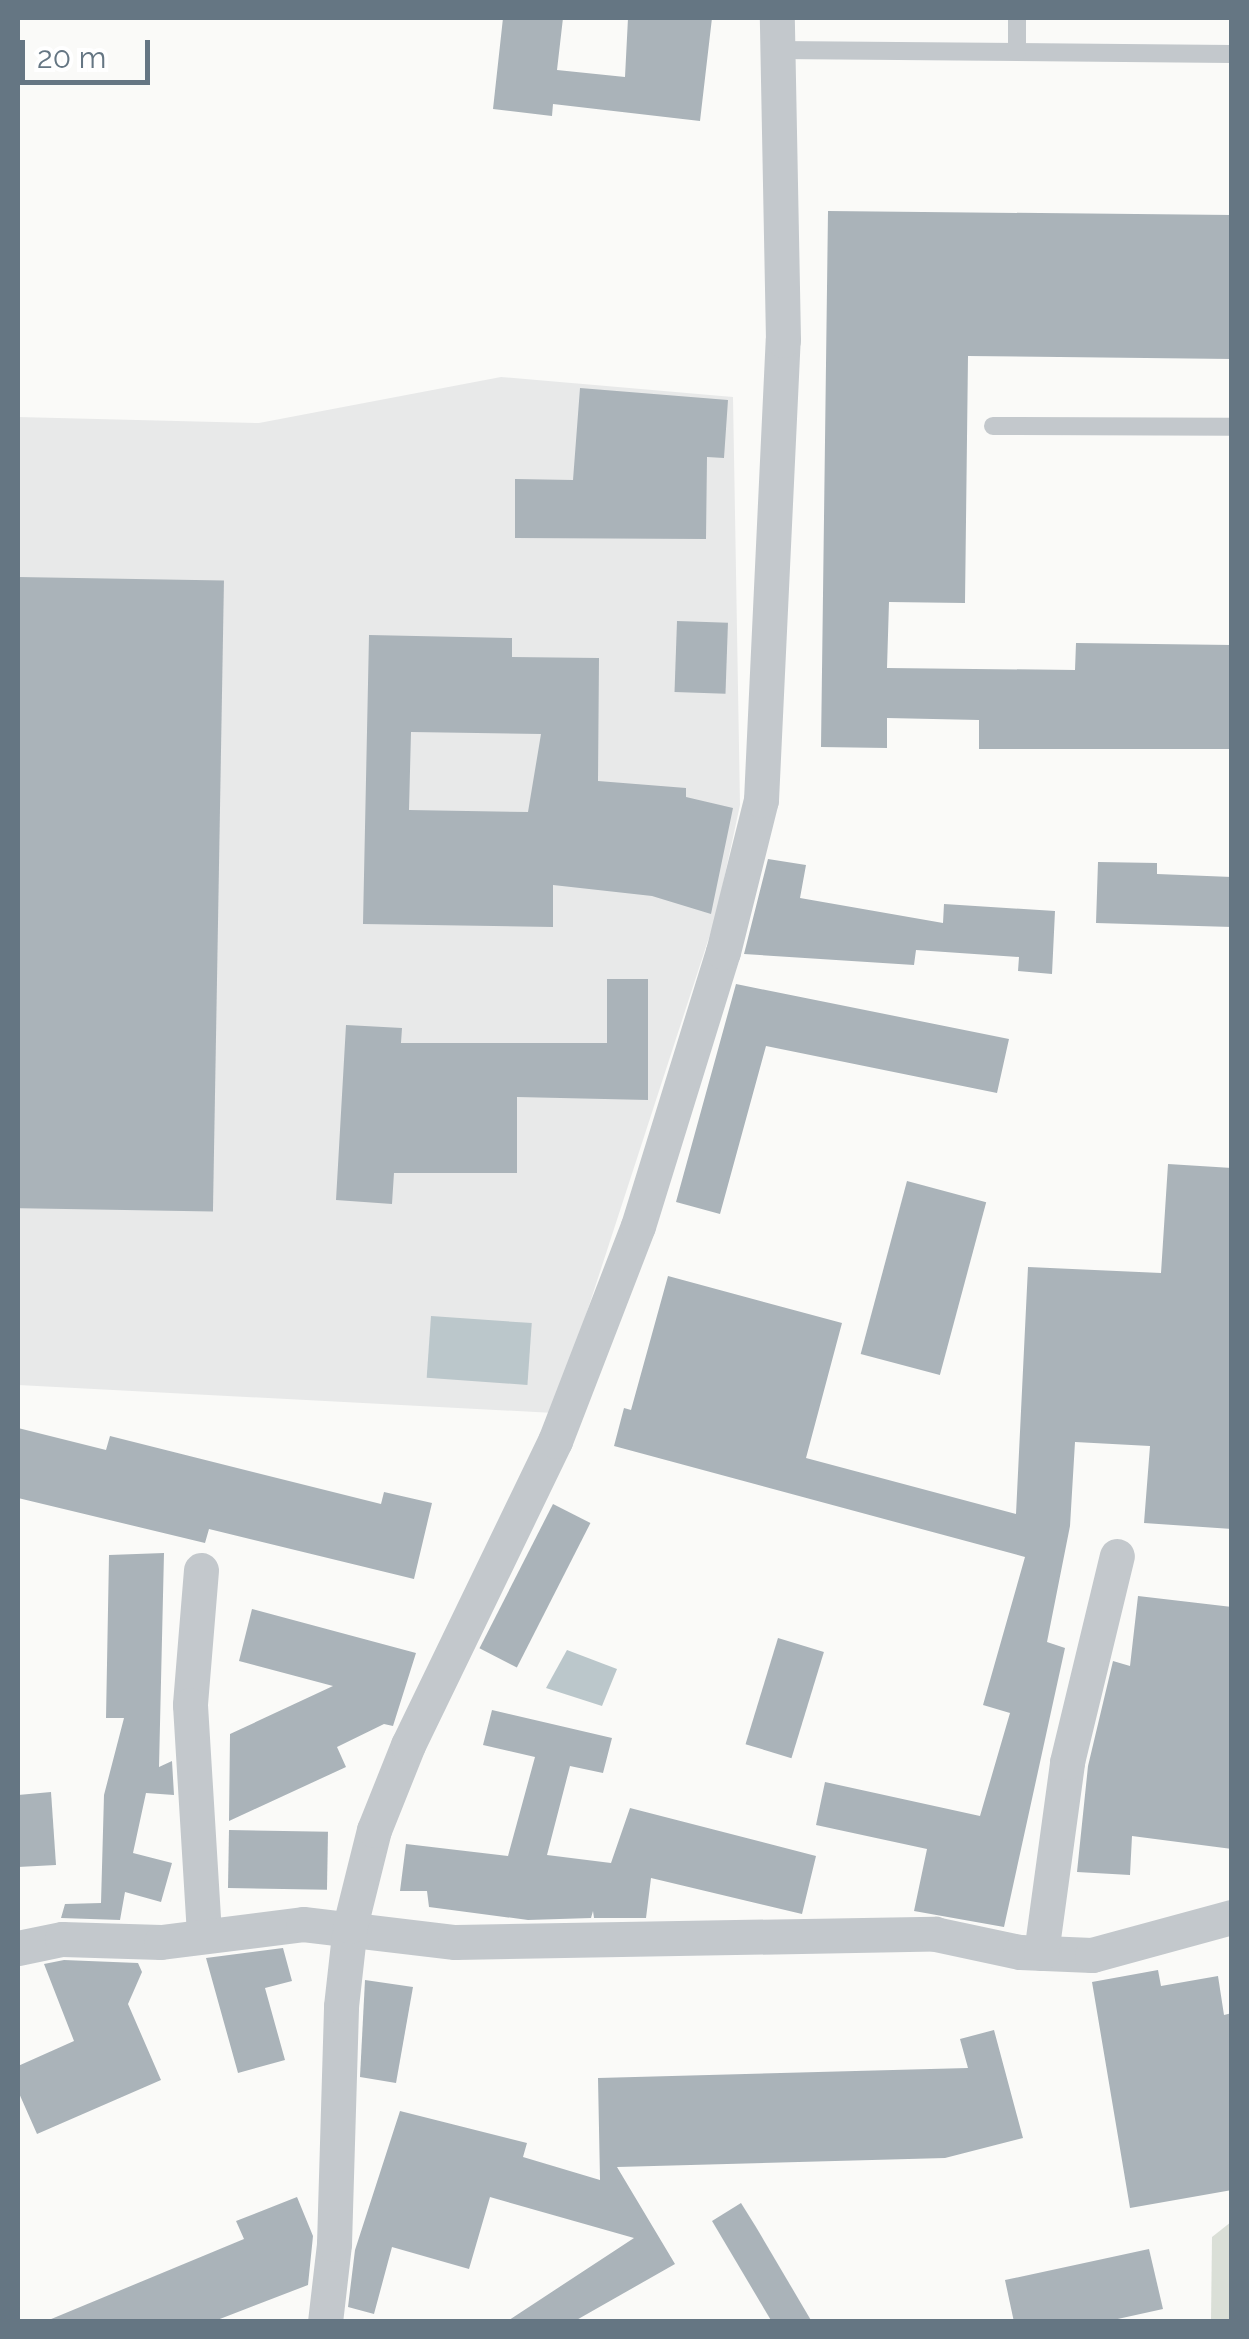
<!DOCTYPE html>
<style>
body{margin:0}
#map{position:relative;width:1249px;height:2339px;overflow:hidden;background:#fafaf8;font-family:Raleway,sans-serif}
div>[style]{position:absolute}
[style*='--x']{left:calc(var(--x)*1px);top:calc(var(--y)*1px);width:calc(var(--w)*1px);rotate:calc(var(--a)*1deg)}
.built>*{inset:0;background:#e8e9e9}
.green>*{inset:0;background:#dadfd7}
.water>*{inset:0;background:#bbc7cb;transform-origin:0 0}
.building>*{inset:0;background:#aab3b9;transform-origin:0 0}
.lane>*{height:18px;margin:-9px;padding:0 9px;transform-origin:9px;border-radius:9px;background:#c3c8cc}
.street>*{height:35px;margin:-17.5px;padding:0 17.5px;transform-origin:17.5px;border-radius:17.5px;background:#c3c8cc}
span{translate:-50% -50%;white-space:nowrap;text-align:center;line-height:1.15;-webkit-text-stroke:10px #fff;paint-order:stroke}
.frame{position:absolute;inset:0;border:20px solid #657683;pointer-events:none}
.scale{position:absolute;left:20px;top:40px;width:130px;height:45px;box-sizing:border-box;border:5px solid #657683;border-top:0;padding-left:12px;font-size:30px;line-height:35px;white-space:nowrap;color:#657683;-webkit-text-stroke:8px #fff;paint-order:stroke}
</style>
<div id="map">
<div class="built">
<i style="clip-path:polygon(501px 377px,733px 397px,740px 805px,716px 916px,554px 1413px,18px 1385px,18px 417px,259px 423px)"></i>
</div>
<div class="green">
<i style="clip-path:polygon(1231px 2222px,1231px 2321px,1211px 2321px,1212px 2237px)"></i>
</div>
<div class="water">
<i style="left:431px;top:1316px;width:101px;height:62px;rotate:4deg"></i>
<i style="clip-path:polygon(567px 1650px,617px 1669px,602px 1706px,546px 1688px)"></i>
</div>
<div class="building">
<i style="clip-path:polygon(503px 18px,563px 18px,557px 70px,625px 77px,628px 18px,712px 18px,700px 121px,553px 104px,552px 116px,493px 109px)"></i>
<i style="clip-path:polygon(828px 211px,1232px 215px,1232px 359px,968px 356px,965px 603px,889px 602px,887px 668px,1075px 670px,1076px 643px,1232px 645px,1232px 749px,979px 749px,979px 720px,887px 718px,887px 748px,821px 747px)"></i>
<i style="clip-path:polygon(580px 388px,728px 400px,724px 458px,707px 457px,706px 539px,515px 538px,515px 479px,573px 480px)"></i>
<i style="left:18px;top:577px;width:206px;height:631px;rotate:1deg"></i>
<i style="left:677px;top:621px;width:51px;height:71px;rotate:2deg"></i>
<i style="clip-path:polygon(evenodd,369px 635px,512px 638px,512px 657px,599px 658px,598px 781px,686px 788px,686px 797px,733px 808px,711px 914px,652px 896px,553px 885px,553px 927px,363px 924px,369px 635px,411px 732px,541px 734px,528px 812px,409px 810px,411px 732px)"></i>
<i style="clip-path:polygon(768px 859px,806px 865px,800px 898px,943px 923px,944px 904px,1055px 911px,1052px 974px,1018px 971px,1019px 957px,916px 950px,914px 965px,744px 954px)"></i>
<i style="clip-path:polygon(1098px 862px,1157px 863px,1157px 874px,1232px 877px,1232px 927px,1096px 923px)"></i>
<i style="clip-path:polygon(607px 979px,648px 979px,648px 1100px,517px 1097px,517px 1173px,394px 1173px,392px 1204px,336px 1200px,346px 1025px,402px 1028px,401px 1043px,607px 1043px)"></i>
<i style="clip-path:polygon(736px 984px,1009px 1039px,997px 1093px,766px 1046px,720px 1214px,676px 1202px)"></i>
<i style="clip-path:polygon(1168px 1164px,1232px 1168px,1232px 1529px,1144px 1523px,1150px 1446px,1075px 1442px,1070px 1526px,1047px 1642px,1065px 1648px,1004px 1927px,914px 1911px,927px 1849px,816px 1825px,825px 1782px,980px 1816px,1010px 1713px,983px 1705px,1025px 1557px,614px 1446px,624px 1408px,631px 1410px,668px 1276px,842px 1323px,806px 1458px,1016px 1514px,1028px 1267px,1161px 1273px)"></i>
<i style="left:907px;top:1181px;width:82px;height:179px;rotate:15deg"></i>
<i style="clip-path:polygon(18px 1428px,106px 1450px,110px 1436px,381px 1504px,384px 1492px,432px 1503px,414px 1579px,209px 1529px,205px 1543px,18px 1498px)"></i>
<i style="left:553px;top:1504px;width:42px;height:162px;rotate:27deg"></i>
<i style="clip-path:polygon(164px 1553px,159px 1767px,172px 1761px,174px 1795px,146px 1793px,133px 1853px,172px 1863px,161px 1902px,125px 1892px,120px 1920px,61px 1918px,65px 1904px,101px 1903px,104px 1795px,124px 1718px,106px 1718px,109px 1555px)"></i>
<i style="clip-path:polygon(1138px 1596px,1232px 1607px,1232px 1849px,1132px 1836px,1130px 1875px,1077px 1872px,1088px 1766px,1113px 1661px,1130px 1666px)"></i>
<i style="clip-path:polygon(252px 1609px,416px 1653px,393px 1726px,384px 1724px,337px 1747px,346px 1767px,229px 1821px,230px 1734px,333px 1686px,239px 1661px)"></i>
<i style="left:778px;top:1638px;width:48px;height:111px;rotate:17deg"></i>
<i style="clip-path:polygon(492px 1710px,612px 1738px,603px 1773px,570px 1766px,547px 1855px,611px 1863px,630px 1808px,816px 1856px,802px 1914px,651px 1878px,646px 1918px,594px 1918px,593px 1911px,591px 1918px,528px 1920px,429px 1907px,427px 1891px,400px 1891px,406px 1844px,508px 1856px,535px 1757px,483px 1745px)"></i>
<i style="clip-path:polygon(51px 1792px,56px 1865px,18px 1867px,18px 1795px)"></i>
<i style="left:229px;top:1830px;width:99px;height:58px;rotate:1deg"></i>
<i style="clip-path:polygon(283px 1948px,292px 1981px,265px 1988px,285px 2060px,238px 2073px,206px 1958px)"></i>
<i style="clip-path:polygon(64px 1960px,138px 1963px,142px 1972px,128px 2004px,161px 2080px,37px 2134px,18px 2091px,18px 2066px,74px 2041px,44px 1964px)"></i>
<i style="clip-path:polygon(1158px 1970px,1161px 1986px,1218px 1976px,1224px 2015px,1232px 2013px,1232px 2190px,1130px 2208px,1092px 1982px)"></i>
<i style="clip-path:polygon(365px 1980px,413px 1987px,396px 2083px,360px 2077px)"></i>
<i style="clip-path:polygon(994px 2030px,1023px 2138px,945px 2158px,617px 2167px,675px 2264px,573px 2322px,506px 2322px,634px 2238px,490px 2197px,469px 2269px,392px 2247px,374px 2314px,348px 2307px,355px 2250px,400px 2111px,527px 2143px,523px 2157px,600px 2180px,598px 2078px,968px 2068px,960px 2039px)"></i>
<i style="clip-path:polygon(297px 2197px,313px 2236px,308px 2285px,212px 2322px,44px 2322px,244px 2239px,236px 2221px)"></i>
<i style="clip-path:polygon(741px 2203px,756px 2227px,812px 2322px,772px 2322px,712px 2221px)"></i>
<i style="clip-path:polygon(1149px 2249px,1163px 2309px,1104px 2322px,1014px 2322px,1005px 2280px)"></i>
</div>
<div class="lane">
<i style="--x:778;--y:50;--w:454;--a:0.5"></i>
<i style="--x:1017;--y:52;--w:34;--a:-90"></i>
<i style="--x:993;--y:426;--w:239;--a:0.2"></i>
</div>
<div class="street">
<i style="--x:201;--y:1570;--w:135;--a:94.7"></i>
<i style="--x:190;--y:1705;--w:230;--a:86.5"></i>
<i style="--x:18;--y:1948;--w:45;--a:-11.6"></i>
<i style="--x:62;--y:1939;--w:99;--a:1.7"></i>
<i style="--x:161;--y:1942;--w:143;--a:-7.2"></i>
<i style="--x:303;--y:1924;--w:153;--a:6.8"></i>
<i style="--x:455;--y:1942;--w:480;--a:-1"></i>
<i style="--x:935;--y:1934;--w:87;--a:12"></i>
<i style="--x:1020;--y:1952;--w:72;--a:2.4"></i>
<i style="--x:1092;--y:1955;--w:145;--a:-15.2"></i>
<i style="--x:1041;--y:1953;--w:193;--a:-82.2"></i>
<i style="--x:1067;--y:1762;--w:212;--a:-76.4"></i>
<i style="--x:325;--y:2322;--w:79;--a:-83.4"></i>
<i style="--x:334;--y:2244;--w:238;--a:-88.3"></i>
<i style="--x:341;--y:2006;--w:81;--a:-83.6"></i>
<i style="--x:350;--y:1926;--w:99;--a:-76"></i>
<i style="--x:374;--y:1830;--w:92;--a:-68.2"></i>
<i style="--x:408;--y:1745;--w:338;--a:-64.2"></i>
<i style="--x:555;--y:1441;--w:230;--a:-68.9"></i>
<i style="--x:638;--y:1226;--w:287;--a:-72.8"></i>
<i style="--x:723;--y:952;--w:157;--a:-76"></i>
<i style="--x:761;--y:800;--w:461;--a:-87.3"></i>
<i style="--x:783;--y:340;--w:322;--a:-91.1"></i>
</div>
<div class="frame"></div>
<div class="scale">20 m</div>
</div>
